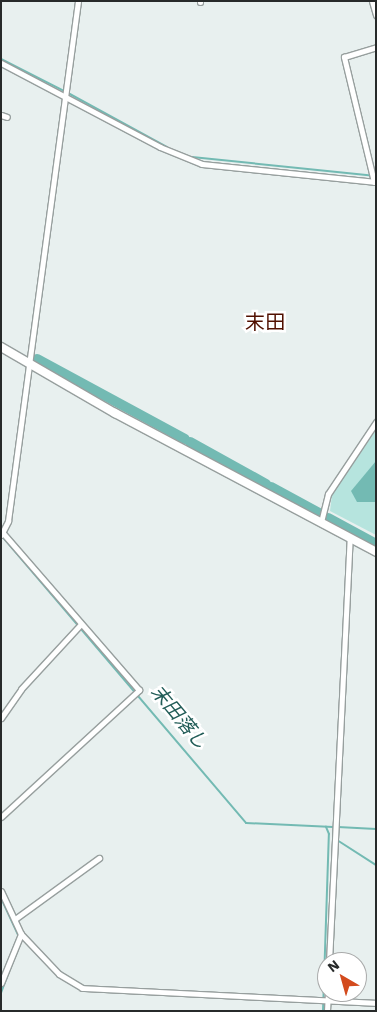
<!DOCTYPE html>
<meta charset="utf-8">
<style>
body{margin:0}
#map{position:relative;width:377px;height:1012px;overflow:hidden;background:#e8f0ef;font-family:"Work Sans","Noto Sans JP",sans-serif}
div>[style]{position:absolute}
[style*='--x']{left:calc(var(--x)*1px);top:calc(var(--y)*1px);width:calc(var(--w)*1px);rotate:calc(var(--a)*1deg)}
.green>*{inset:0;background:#b6e4de}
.water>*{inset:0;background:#73bab3}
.stream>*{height:2px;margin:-1px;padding:0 1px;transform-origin:1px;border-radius:1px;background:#73bab3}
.river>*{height:10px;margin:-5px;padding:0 5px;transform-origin:5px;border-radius:5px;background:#73bab3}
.roads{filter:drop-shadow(1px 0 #979f9e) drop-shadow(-1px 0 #979f9e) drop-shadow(0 1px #979f9e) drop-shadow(0 -1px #979f9e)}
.street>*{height:5px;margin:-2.5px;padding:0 2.5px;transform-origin:2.5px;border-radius:2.5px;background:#fff}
.secondary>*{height:8px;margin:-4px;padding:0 4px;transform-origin:4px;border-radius:4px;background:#fff}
span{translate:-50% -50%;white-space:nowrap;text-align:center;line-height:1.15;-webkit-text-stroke:5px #fff;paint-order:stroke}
.water-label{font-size:19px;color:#215c57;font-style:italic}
.quarter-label{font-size:20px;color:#511000}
.frame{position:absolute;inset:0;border:2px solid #272a2a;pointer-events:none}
.north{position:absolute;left:317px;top:952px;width:50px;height:50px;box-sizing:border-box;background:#fff;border:1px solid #a9aaaa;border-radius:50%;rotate:322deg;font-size:14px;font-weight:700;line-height:20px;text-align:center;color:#272a2a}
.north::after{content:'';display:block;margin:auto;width:18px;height:22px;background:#d34b1e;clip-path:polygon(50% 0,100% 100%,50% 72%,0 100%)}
</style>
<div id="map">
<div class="green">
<i style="clip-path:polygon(376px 430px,376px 535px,330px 511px,332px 495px)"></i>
</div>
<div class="water">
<i style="clip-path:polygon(376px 461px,376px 502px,357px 502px,351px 491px)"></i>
</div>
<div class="stream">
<i style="--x:1;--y:59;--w:71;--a:26.9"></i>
<i style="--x:68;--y:93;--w:113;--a:28.6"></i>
<i style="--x:192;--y:157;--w:185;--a:5.9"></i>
<i style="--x:1;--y:535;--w:378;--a:49.6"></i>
<i style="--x:246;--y:823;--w:87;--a:2.6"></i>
<i style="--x:338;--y:827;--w:38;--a:3"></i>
<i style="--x:337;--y:840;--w:46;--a:32.7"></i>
<i style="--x:1;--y:898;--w:43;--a:65.2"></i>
<i style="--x:1;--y:993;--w:55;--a:-69.9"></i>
<i style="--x:323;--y:1011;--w:177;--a:-88.1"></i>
<i style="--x:329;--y:834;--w:8;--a:-113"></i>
</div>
<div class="river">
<i style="--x:37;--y:359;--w:168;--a:28.4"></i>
<i style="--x:190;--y:442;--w:87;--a:28.9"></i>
<i style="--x:271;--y:487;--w:55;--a:28.4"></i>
<i style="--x:328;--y:518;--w:55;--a:28.4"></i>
</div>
<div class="roads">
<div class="street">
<i style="--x:200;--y:1;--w:1;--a:90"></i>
<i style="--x:372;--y:1;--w:15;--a:74"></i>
<i style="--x:1;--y:63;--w:180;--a:27.8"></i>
<i style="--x:160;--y:147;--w:45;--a:22"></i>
<i style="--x:202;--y:164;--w:175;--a:5.9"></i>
<i style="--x:1;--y:115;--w:6;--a:18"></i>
<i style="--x:374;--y:182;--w:129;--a:-103.5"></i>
<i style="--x:344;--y:57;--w:34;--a:-17"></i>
<i style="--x:321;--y:522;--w:29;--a:-76"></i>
<i style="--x:328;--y:494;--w:87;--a:-56.3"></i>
<i style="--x:1;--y:535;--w:16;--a:-63"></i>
<i style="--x:8;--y:521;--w:525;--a:-82.33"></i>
<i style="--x:1;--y:718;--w:35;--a:-55"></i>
<i style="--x:21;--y:689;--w:88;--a:-47.3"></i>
<i style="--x:1;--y:817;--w:188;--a:-42.6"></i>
<i style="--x:139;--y:690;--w:208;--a:-130.9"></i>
<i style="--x:1;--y:891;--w:47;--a:65.1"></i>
<i style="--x:21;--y:934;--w:55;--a:46.5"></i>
<i style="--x:59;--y:974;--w:27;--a:31"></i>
<i style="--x:82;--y:988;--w:294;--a:2.9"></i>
<i style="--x:15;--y:919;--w:104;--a:-36"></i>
<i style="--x:329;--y:962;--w:424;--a:-87.2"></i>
<i style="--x:1;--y:983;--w:53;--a:-67.8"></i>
<i style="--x:327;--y:1011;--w:19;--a:-87"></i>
</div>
<div class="secondary">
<i style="--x:1;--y:347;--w:132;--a:30.1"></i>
<i style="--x:115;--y:413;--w:296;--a:28"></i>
</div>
</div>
<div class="water-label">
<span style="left:179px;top:717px;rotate:50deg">末田落し</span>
</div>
<div class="quarter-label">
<span style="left:265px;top:322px">末田</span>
</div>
<div class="frame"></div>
<div class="north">N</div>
</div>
